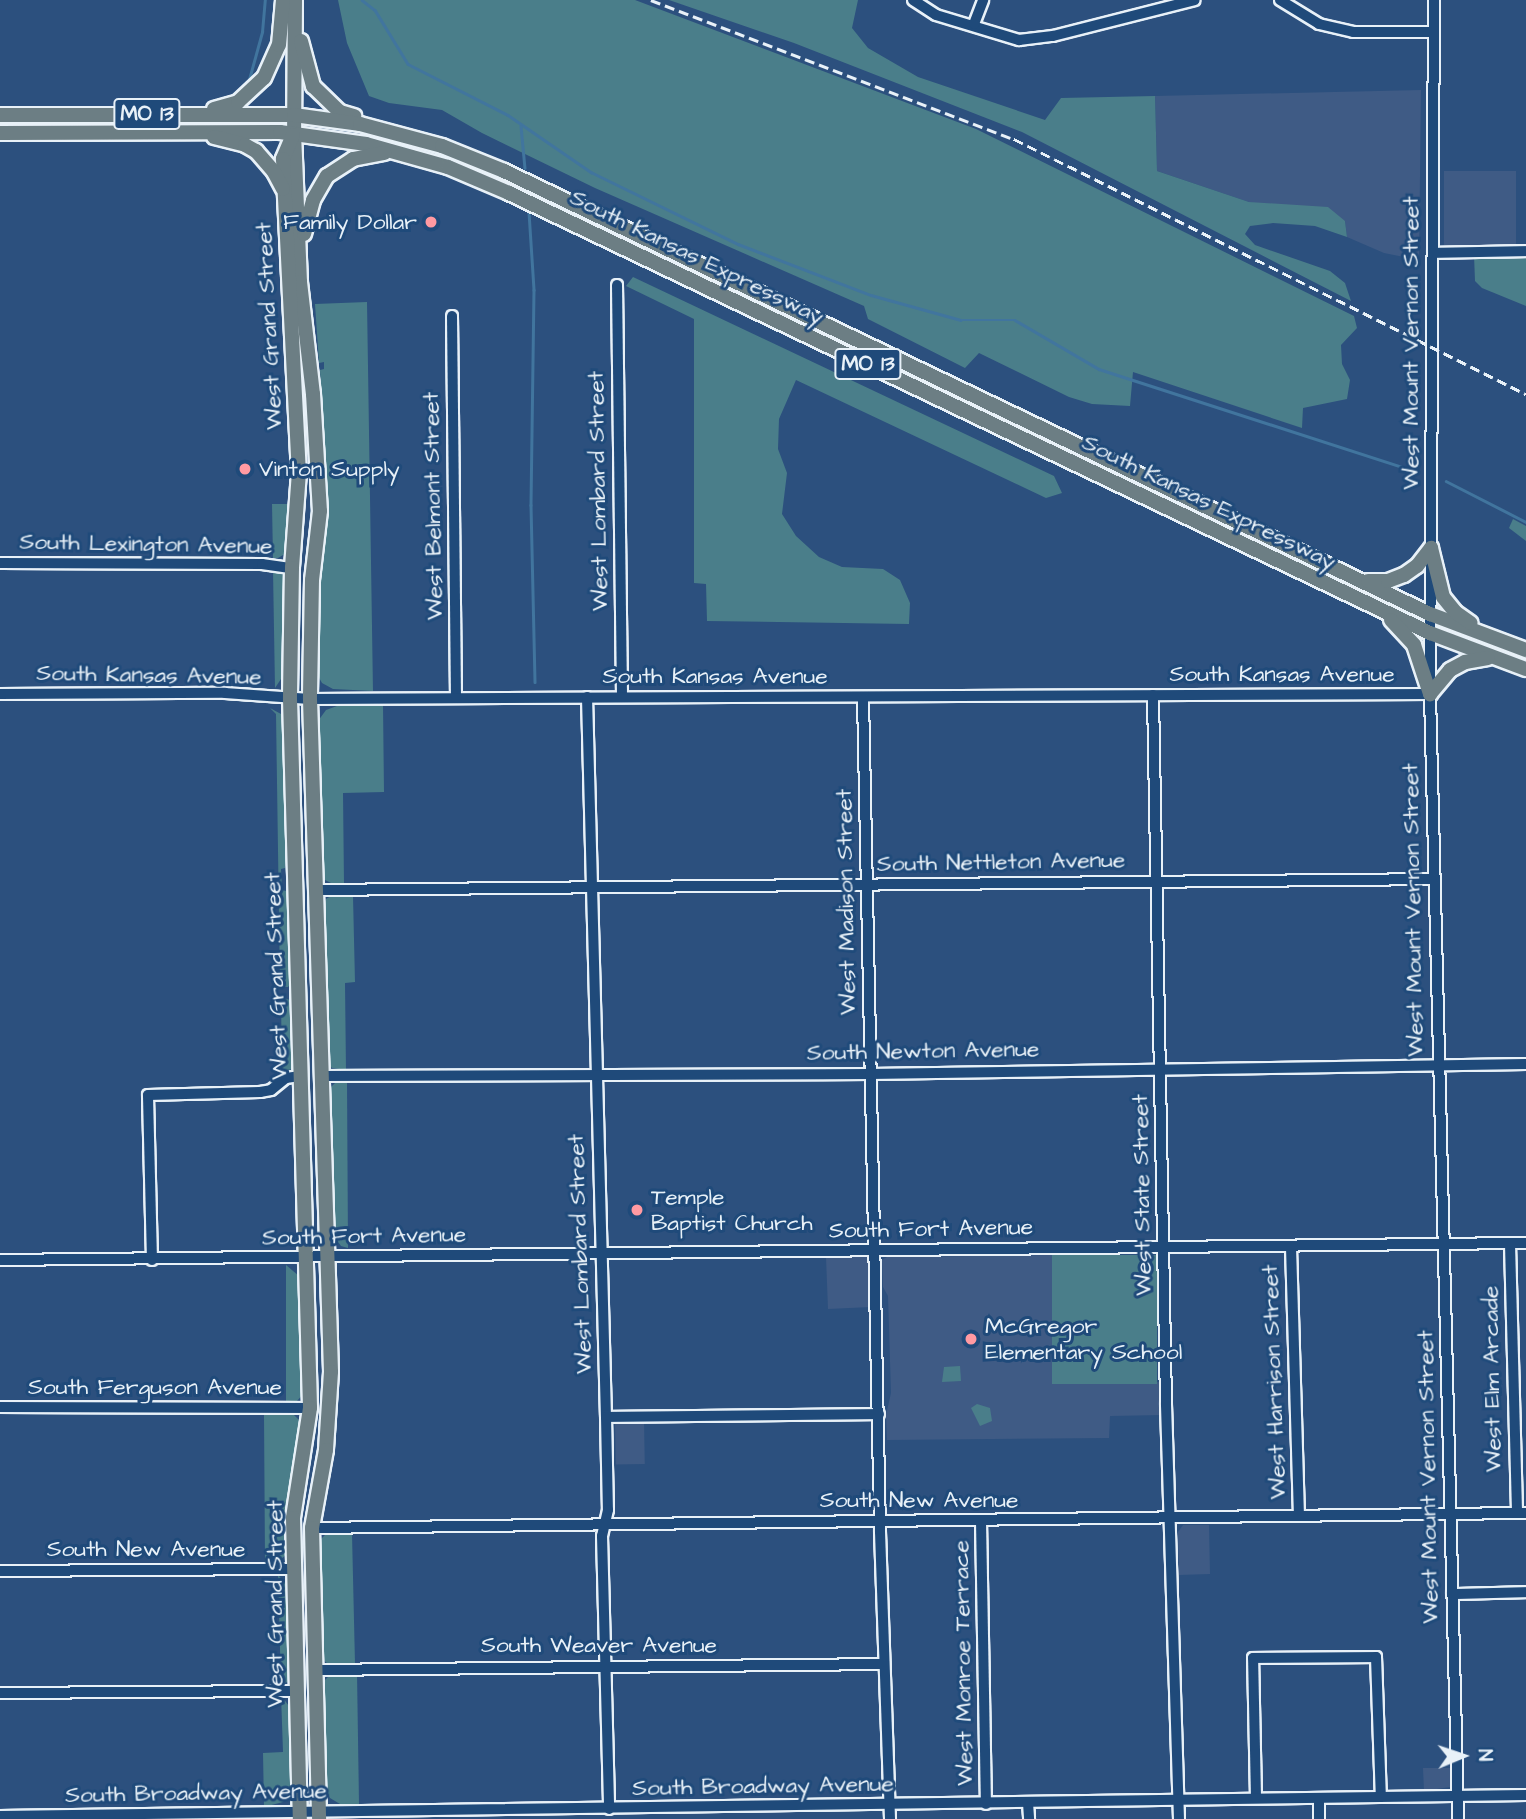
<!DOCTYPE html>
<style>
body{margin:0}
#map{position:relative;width:1526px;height:1819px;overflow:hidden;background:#2c507e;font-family:"Architects Daughter",sans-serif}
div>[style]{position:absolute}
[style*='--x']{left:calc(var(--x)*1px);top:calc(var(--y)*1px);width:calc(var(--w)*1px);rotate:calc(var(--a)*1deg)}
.built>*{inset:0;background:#3f5b85;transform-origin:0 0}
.green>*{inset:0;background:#4a7e8a;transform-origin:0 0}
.stream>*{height:2.5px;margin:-1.25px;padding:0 1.25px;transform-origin:1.25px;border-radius:1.25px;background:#41759e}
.roads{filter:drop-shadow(2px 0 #e8f1f8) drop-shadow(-2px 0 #e8f1f8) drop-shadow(0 2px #e8f1f8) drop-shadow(0 -2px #e8f1f8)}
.minor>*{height:10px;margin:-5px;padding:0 5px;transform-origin:5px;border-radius:5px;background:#1f4a7a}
.major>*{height:14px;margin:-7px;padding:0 7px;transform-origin:7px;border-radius:7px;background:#6c7e84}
.rail>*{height:2.5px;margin-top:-1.25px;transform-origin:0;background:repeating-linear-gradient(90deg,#e8f1f8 0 10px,transparent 0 15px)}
.dots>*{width:19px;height:19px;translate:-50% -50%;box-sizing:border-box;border:4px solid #1f4a7a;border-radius:50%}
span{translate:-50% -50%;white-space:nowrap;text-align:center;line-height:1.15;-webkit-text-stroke:6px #1f4a7a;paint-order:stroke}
.shield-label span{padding:2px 5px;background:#1f4a7a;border:2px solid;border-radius:5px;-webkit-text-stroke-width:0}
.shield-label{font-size:21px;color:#e8f1f8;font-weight:700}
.poi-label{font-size:23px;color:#e8f1f8}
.right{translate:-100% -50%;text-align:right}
.left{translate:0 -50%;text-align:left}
.street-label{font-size:23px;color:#e8f1f8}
.north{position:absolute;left:1428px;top:1721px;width:70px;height:70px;-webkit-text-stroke:5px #1f4a7a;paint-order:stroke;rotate:88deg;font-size:19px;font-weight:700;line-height:28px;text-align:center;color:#e8f1f8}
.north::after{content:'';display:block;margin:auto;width:24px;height:32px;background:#e8f1f8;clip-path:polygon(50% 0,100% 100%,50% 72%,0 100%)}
</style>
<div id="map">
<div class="built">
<i style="clip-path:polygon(1421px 90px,1419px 260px,1384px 253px,1347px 237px,1345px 221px,1249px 202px,1157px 171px,1155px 96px)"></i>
<i style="left:1444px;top:171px;width:72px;height:74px"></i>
<i style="clip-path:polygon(1052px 1255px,1054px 1384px,1161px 1382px,1163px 1415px,1110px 1416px,1109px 1438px,887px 1440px,886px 1415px,891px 1393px,888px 1296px,883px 1287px,882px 1260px,887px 1257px)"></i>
<i style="clip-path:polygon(864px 1256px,869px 1258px,871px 1307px,828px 1309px,826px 1257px)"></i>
<i style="left:644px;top:1420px;width:44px;height:29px;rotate:89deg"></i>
<i style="clip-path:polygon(1183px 1525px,1209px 1525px,1210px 1574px,1179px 1575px,1178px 1532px)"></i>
<i style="clip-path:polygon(1423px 1768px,1451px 1768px,1450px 1787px,1424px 1791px)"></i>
</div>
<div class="green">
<i style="clip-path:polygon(338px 0,635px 0,976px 129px,1354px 316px,1357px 328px,1341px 345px,1342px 364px,1350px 380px,1347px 399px,1303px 408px,1302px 428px,1133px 372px,1130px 406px,1092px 404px,1069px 397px,979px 353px,965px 368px,868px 319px,864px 306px,595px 188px,482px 133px,442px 110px,389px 103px,369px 96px,347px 43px)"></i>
<i style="clip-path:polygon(669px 0,858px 0,852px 28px,868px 48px,918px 77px,1045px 120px,1061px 98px,1155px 96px,1157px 171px,1249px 202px,1328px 207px,1345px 221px,1347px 237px,1315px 226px,1273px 223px,1250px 226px,1245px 234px,1255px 245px,1330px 271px,1345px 283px,1351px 301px,1022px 132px,794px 43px)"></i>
<i style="clip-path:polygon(1474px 255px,1526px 256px,1526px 306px,1482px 288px,1475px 281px)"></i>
<i style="clip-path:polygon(633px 277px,1054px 476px,1062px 493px,1046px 498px,796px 380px,779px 419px,778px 449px,787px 473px,782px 514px,796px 536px,819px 557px,842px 567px,883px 569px,900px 580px,910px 603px,909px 624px,707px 621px,706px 584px,694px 583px,694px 319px,626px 286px)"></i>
<i style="clip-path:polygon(367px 302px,373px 691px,333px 689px,322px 683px,317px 674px,315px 604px,326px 504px,320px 370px,324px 369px,324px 362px,319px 363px,315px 304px)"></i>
<i style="clip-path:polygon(272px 504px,293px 504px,288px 552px,278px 558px,273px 558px)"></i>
<i style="clip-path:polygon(1513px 519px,1526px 526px,1526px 541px,1509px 528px)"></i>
<i style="clip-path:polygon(273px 570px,283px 575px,284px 583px,285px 673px,275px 688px)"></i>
<i style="clip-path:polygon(383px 704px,384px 792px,343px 793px,344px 883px,333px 884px,325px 880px,322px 872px,318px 721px,326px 710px,337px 706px)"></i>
<i style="clip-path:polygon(270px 708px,281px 714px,286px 722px,290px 840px,285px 868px,281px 869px,282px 890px,286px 891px,291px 907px,293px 981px,288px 987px,280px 987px,276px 714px)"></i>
<i style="clip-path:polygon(331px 896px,353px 896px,355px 982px,345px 983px,346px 1070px,332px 1068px,328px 1064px,322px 909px,326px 899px)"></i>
<i style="clip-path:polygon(281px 997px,293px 1001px,295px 1068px,282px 1072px)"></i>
<i style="clip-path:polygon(335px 1083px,347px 1083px,348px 1248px,341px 1246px,333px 1235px,328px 1090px)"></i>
<i style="left:1052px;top:1255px;width:105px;height:129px"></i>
<i style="clip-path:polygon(286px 1265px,299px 1276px,304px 1393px,297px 1401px,286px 1403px)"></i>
<i style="clip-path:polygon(960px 1366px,961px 1381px,942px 1382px,944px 1367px)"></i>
<i style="clip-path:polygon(977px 1404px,990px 1408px,992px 1421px,980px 1426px,971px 1408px)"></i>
<i style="clip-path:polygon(264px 1415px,294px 1415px,302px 1423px,287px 1515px,286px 1555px,276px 1563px,265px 1563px)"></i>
<i style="clip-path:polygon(352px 1534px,355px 1664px,328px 1664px,322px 1659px,319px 1541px,325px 1535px)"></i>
<i style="clip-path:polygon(278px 1575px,288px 1586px,290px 1673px,287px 1682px,281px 1686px)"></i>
<i style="clip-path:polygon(357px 1673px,359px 1804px,340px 1804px,330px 1798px,324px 1786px,323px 1682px,331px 1674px)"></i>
<i style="clip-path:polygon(281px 1695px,291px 1709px,291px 1792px,283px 1802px,264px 1807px,263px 1753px,283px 1752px)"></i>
</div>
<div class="stream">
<i style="--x:362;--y:0;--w:16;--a:38"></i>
<i style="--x:375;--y:10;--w:63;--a:58.6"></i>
<i style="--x:408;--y:64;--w:112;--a:27"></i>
<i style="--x:508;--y:115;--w:101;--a:34.5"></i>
<i style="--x:591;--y:172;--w:164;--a:26.1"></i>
<i style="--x:738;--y:244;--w:142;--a:21"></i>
<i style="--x:871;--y:295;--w:93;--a:15.5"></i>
<i style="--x:961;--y:320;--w:54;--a:0"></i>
<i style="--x:1015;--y:320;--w:97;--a:30.3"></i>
<i style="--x:1099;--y:369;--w:335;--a:17.9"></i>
<i style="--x:248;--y:83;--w:53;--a:-74.6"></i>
<i style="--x:262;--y:32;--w:32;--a:-85"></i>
<i style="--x:521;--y:126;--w:42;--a:84.6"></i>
<i style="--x:529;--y:212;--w:78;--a:86.3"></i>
<i style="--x:534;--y:290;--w:215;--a:90.8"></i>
<i style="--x:531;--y:505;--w:177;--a:88.7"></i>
<i style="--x:1446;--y:481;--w:90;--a:27.1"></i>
</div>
<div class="roads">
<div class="minor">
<i style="--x:913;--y:0;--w:27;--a:33"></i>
<i style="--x:936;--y:15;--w:87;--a:16.8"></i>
<i style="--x:1019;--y:40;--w:34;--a:-7"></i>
<i style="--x:1053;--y:36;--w:146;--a:-14.2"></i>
<i style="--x:1280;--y:0;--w:46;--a:31.6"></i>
<i style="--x:1319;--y:24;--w:35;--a:13"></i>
<i style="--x:1353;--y:32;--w:81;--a:0"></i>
<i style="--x:1434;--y:0;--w:694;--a:90.33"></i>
<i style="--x:1430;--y:694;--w:1125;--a:88.57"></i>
<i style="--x:974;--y:24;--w:26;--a:-69"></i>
<i style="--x:1433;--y:253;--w:93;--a:-1.2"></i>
<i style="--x:617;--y:285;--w:411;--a:89.3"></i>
<i style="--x:452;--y:316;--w:381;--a:89.4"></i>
<i style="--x:0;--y:563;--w:262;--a:0.2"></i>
<i style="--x:262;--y:564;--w:30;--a:8"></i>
<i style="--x:0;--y:694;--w:225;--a:-0.3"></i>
<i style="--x:225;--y:693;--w:85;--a:4"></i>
<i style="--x:310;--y:699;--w:1120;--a:-0.26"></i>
<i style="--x:1153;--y:695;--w:710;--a:88.95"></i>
<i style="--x:1166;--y:1405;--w:414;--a:88.2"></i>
<i style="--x:587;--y:697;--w:720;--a:88.49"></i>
<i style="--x:606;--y:1417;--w:93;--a:88.8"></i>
<i style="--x:608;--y:1510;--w:27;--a:103"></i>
<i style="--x:602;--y:1536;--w:273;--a:88.5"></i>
<i style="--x:863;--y:697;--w:835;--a:88.83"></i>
<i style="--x:880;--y:1532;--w:287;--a:88"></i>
<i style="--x:316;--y:890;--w:1118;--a:-0.56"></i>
<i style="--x:321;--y:1076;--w:549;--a:-0.21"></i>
<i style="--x:870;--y:1074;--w:656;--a:-0.87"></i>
<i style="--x:1510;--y:1244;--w:269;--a:88.5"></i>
<i style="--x:1291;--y:1247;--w:268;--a:88.3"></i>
<i style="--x:0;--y:1260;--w:1526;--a:-0.64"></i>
<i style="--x:152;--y:1260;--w:165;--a:-91.4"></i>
<i style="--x:148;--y:1095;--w:112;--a:-1.5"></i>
<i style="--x:260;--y:1092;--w:11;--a:-10"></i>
<i style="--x:271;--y:1090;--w:19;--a:-39"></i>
<i style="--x:286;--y:1078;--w:15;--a:-8"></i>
<i style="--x:0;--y:1407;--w:310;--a:0.2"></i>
<i style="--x:606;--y:1417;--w:273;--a:-0.6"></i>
<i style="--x:981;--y:1521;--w:283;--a:89"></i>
<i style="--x:312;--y:1528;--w:1214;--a:-0.71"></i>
<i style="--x:0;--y:1571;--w:293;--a:-0.4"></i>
<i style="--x:1452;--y:1594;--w:74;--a:-1.5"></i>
<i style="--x:315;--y:1670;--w:569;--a:-0.6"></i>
<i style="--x:0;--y:1693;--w:296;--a:-0.4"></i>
<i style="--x:1256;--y:1798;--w:140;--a:-91.2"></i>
<i style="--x:1253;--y:1658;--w:123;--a:-0.5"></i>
<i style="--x:1376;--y:1657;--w:140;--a:88"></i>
<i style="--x:1319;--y:1799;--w:20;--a:90"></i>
<i style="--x:1028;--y:1803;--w:16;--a:86"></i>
<i style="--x:0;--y:1816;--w:1526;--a:-0.79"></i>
</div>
<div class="major">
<i style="--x:295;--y:0;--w:133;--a:90.4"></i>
<i style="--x:294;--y:133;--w:149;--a:87.7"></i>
<i style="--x:300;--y:282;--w:113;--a:83.4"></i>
<i style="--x:313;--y:394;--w:117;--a:86.6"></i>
<i style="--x:320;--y:511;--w:69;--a:96.6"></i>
<i style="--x:312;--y:580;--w:119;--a:91"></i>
<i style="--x:310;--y:699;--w:673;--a:88.21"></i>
<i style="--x:331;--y:1372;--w:78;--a:93.7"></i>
<i style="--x:326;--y:1450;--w:79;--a:100.2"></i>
<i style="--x:312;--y:1528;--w:291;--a:88.6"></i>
<i style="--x:301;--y:41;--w:47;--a:75.1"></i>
<i style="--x:313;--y:86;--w:37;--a:44"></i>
<i style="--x:340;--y:112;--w:15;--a:16"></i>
<i style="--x:214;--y:109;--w:25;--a:-16"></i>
<i style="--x:238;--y:102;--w:35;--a:-43"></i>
<i style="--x:264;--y:78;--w:36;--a:-66"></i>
<i style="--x:279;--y:45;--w:45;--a:-84.9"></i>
<i style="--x:0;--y:115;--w:294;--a:0"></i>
<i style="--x:294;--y:115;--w:67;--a:7.8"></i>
<i style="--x:360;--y:124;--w:85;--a:15"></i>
<i style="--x:442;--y:146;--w:67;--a:22"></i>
<i style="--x:504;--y:171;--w:1027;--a:25.57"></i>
<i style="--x:1430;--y:614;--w:103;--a:20.6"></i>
<i style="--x:0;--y:133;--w:280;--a:-0.2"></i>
<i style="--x:280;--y:132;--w:87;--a:7.9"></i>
<i style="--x:366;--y:144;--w:85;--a:15.7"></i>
<i style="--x:448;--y:167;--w:66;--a:23.1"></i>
<i style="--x:509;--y:193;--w:1021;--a:25.54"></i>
<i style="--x:1430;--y:633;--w:103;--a:20.6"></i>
<i style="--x:293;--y:135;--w:26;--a:113"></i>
<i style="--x:283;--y:159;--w:313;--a:87.1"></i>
<i style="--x:299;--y:472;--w:96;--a:94.2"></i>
<i style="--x:292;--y:568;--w:131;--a:90.9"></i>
<i style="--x:290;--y:699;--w:709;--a:88.38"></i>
<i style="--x:310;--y:1408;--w:111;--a:98.8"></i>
<i style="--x:293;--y:1518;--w:301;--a:88.7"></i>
<i style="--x:214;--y:137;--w:32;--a:14"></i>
<i style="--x:245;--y:145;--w:13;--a:29"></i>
<i style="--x:256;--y:151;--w:28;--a:49"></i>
<i style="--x:274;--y:172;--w:19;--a:62"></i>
<i style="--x:304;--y:234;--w:35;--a:-75"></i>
<i style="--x:313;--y:200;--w:28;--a:-60"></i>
<i style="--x:327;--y:176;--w:31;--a:-33"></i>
<i style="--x:353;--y:159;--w:32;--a:-11"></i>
<i style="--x:1431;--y:548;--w:50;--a:76.2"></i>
<i style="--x:1443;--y:597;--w:19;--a:51"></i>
<i style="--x:1455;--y:612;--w:19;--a:35"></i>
<i style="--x:1368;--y:581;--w:20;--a:0"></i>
<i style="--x:1388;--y:581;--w:17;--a:-21"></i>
<i style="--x:1404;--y:575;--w:16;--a:-35"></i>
<i style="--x:1417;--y:566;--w:23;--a:-52"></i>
<i style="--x:1391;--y:620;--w:34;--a:47"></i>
<i style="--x:1414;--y:645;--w:52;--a:71.9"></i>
<i style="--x:1430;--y:694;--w:31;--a:-50"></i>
<i style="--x:1450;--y:670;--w:17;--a:-28"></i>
<i style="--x:1465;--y:662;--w:23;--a:-10"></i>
</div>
</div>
<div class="rail">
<i style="--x:651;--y:0;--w:389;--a:21"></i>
<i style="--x:1014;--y:139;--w:572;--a:26.48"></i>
</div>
<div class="dots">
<i style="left:431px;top:222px;background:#ff9aa2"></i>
<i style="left:245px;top:469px;background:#ff9aa2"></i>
<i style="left:637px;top:1210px;background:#ff9aa2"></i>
<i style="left:971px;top:1339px;background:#ff9aa2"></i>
</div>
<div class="shield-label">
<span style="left:147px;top:114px">MO 13</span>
<span style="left:868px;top:364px">MO 13</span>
</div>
<div class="poi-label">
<span class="right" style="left:417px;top:222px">Family Dollar</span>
<span class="left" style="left:259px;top:469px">Vinton Supply</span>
<span class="left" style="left:651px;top:1210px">Temple<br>Baptist Church</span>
<span class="left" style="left:985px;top:1339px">McGregor<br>Elementary School</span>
</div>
<div class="street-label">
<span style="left:697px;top:257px;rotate:26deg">South Kansas Expressway</span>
<span style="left:269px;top:326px;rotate:-93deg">West Grand Street</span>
<span style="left:1411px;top:343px;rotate:-90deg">West Mount Vernon Street</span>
<span style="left:598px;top:491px;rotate:-91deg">West Lombard Street</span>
<span style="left:1209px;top:502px;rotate:26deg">South Kansas Expressway</span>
<span style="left:433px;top:506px;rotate:-91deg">West Belmont Street</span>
<span style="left:146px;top:544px;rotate:1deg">South Lexington Avenue</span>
<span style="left:1282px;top:674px">South Kansas Avenue</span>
<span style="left:149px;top:675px;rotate:1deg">South Kansas Avenue</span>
<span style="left:715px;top:676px">South Kansas Avenue</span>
<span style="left:1001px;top:862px;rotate:-1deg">South Nettleton Avenue</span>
<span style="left:846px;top:902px;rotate:-91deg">West Madison Street</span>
<span style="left:1413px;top:910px;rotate:-91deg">West Mount Vernon Street</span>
<span style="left:276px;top:976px;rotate:-92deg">West Grand Street</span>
<span style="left:923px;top:1051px;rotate:-1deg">South Newton Avenue</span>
<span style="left:1142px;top:1195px;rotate:-91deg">West State Street</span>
<span style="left:931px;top:1229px;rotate:-1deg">South Fort Avenue</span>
<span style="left:364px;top:1236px;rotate:-1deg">South Fort Avenue</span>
<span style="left:580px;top:1254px;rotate:-92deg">West Lombard Street</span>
<span style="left:1492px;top:1379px;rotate:-91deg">West Elm Arcade</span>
<span style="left:1274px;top:1382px;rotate:-92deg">West Harrison Street</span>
<span style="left:155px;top:1387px">South Ferguson Avenue</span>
<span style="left:1428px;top:1477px;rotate:-91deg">West Mount Vernon Street</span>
<span style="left:919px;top:1500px">South New Avenue</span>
<span style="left:146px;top:1549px">South New Avenue</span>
<span style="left:275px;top:1604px;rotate:-90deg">West Grand Street</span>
<span style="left:599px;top:1645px">South Weaver Avenue</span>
<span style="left:963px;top:1663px;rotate:-91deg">West Monroe Terrace</span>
<span style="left:763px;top:1786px;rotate:-1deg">South Broadway Avenue</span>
<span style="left:196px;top:1793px;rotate:-1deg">South Broadway Avenue</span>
</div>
<div class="north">N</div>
</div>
